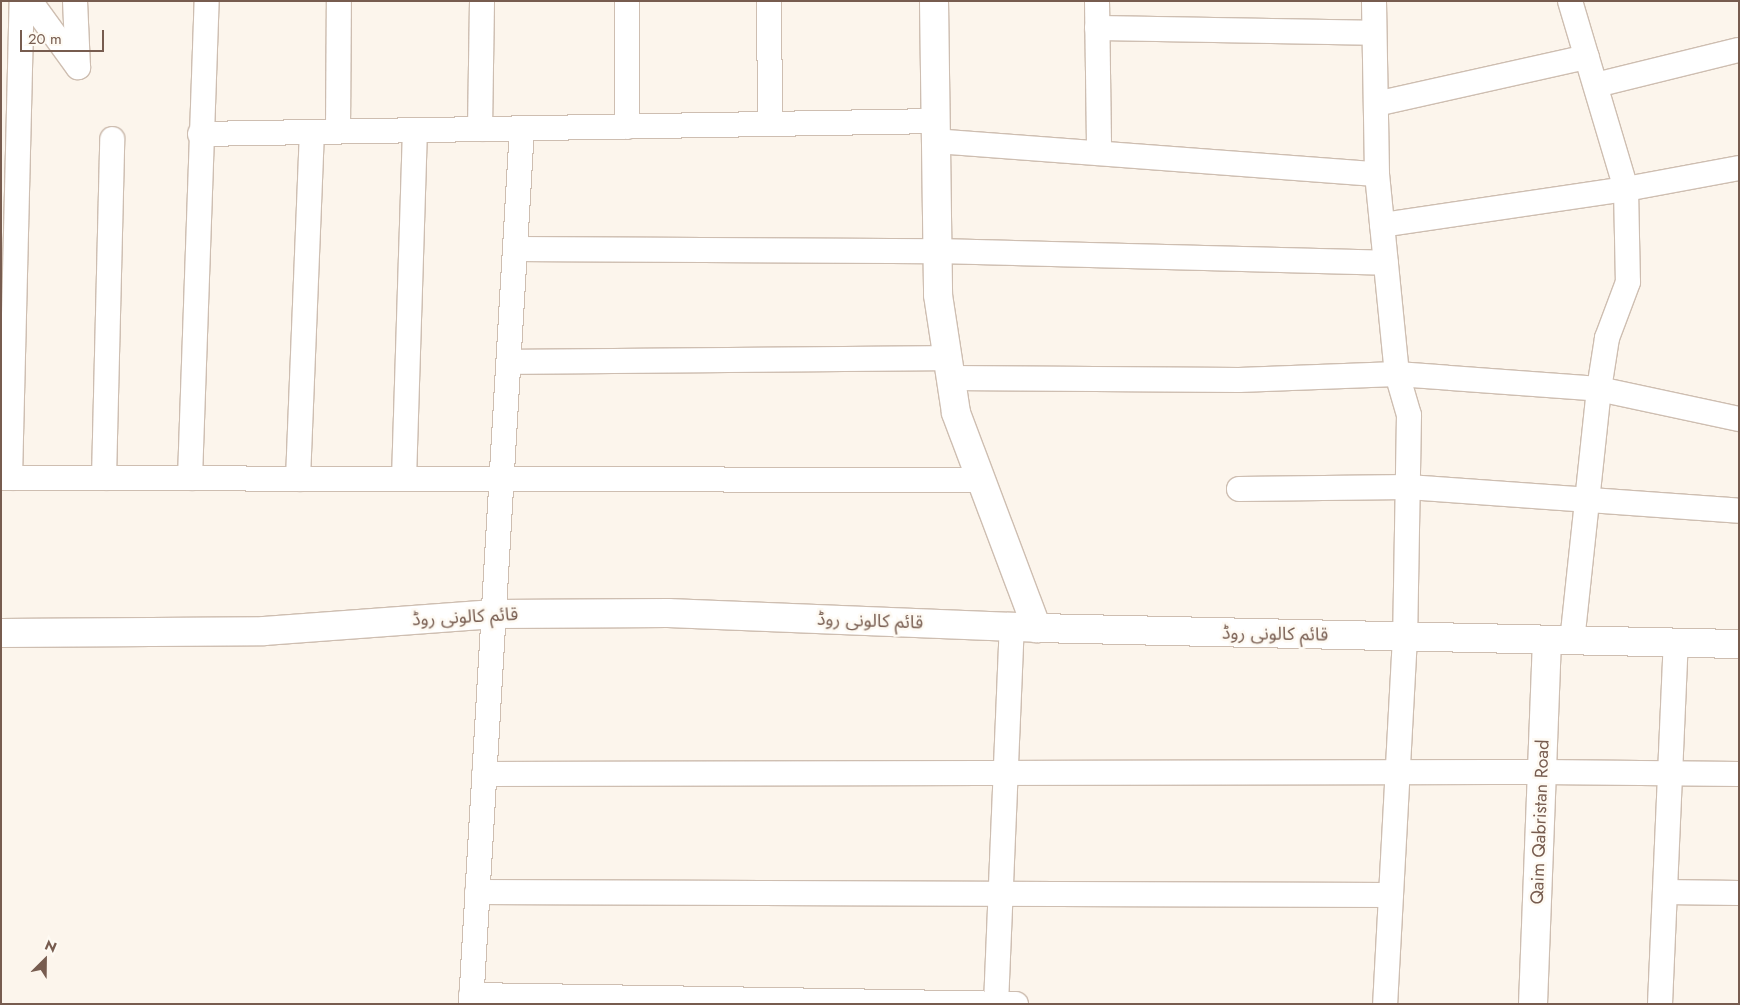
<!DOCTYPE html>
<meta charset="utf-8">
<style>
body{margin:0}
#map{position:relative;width:1740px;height:1005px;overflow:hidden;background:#fcf5ec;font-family:Jost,"Noto Sans Arabic",sans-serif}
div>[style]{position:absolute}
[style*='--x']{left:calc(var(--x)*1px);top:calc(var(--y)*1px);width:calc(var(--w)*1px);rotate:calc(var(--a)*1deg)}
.roads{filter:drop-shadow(1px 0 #cebeb1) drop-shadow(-1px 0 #cebeb1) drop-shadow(0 1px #cebeb1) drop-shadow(0 -1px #cebeb1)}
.minor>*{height:24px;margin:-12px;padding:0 12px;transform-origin:12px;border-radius:12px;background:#fff}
.tertiary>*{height:28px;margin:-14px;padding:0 14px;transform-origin:14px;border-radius:14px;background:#fff}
span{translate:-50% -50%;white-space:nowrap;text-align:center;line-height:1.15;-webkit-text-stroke:5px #fefaf3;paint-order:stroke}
.street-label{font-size:18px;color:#775c4f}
.frame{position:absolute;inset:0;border:2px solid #775c4f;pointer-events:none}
.north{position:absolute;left:20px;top:935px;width:50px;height:50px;-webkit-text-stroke:4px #fefaf3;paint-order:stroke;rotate:23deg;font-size:14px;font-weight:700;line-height:20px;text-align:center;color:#775c4f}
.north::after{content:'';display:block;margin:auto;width:18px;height:22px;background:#775c4f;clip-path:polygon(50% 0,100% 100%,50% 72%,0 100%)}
.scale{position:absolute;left:20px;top:30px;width:84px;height:22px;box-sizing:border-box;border:2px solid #775c4f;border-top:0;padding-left:6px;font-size:15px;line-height:18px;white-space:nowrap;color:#775c4f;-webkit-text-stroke:4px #fefaf3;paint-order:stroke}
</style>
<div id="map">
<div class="roads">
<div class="minor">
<i style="--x:30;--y:1;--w:82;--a:54"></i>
<i style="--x:78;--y:67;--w:66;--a:-92.6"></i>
<i style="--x:627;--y:1;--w:126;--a:90"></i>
<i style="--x:769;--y:1;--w:123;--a:89.5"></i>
<i style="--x:1097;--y:1;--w:152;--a:89.2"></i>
<i style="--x:1570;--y:1;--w:196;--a:73.4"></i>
<i style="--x:1626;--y:189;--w:93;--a:88.8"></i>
<i style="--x:1628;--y:282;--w:60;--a:110.6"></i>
<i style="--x:1607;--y:338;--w:52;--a:98.9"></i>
<i style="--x:1599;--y:389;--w:253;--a:96.1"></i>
<i style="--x:1097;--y:28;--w:277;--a:1"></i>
<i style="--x:1596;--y:85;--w:147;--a:-13.8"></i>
<i style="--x:1376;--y:104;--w:216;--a:-12.6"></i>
<i style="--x:480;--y:129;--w:128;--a:-89.1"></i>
<i style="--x:338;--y:131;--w:130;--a:-89.6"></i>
<i style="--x:200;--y:134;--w:734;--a:-1.01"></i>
<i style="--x:935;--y:141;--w:443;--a:4.3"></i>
<i style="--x:1377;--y:174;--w:173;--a:-91"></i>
<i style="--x:1377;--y:174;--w:201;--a:84.3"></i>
<i style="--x:1397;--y:374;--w:43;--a:73.7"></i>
<i style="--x:1409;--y:415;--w:222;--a:91"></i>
<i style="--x:1405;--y:637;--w:368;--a:93.1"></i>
<i style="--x:1382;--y:225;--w:247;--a:-8.4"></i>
<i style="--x:1626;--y:189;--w:115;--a:-10.5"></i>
<i style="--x:516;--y:249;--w:421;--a:0.3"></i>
<i style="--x:937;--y:251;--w:449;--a:1.5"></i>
<i style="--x:510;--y:362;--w:437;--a:-0.5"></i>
<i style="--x:950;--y:378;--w:289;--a:0.4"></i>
<i style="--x:1239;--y:380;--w:158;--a:-2.2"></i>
<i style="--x:1397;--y:374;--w:203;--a:4.2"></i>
<i style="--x:1599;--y:389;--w:143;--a:12.1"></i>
<i style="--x:1;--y:478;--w:980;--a:0.12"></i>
<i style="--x:10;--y:478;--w:477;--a:-88.6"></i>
<i style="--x:104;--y:478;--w:339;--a:-88.6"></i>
<i style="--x:190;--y:478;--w:477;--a:-88"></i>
<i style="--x:298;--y:479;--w:347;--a:-87.7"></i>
<i style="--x:404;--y:479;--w:349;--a:-88.2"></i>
<i style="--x:1239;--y:489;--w:169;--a:-0.7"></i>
<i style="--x:1408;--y:487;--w:332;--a:4.1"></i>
<i style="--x:484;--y:774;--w:1058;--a:-0.11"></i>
<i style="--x:1542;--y:772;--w:197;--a:0.6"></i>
<i style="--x:477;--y:892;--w:914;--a:0.19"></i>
<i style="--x:1665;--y:892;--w:74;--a:0.8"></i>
<i style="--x:471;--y:995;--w:545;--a:0.95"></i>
<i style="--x:471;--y:1004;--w:877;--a:-86.67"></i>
<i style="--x:996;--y:1004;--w:377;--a:-87.6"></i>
<i style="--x:1660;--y:1004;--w:361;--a:-87.5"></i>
</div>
<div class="tertiary">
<i style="--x:934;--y:1;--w:294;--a:89.2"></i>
<i style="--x:938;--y:295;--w:119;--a:81.3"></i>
<i style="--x:956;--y:413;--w:230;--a:69.4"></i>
<i style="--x:1;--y:633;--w:263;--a:-0.4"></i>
<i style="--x:264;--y:631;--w:231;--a:-4.2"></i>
<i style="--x:494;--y:614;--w:174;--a:-0.3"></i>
<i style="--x:668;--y:613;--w:369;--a:2.3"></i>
<i style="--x:1037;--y:628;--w:702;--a:1.31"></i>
<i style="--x:1533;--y:1004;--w:364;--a:-87.8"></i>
</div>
</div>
<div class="street-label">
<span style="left:465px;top:617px;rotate:-3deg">قائم کالونی روڈ</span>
<span style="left:870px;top:621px;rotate:2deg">قائم کالونی روڈ</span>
<span style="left:1275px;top:634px;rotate:1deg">قائم کالونی روڈ</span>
<span style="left:1540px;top:822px;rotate:-88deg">Qaim Qabristan Road</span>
</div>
<div class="frame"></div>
<div class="north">N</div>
<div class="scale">20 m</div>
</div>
